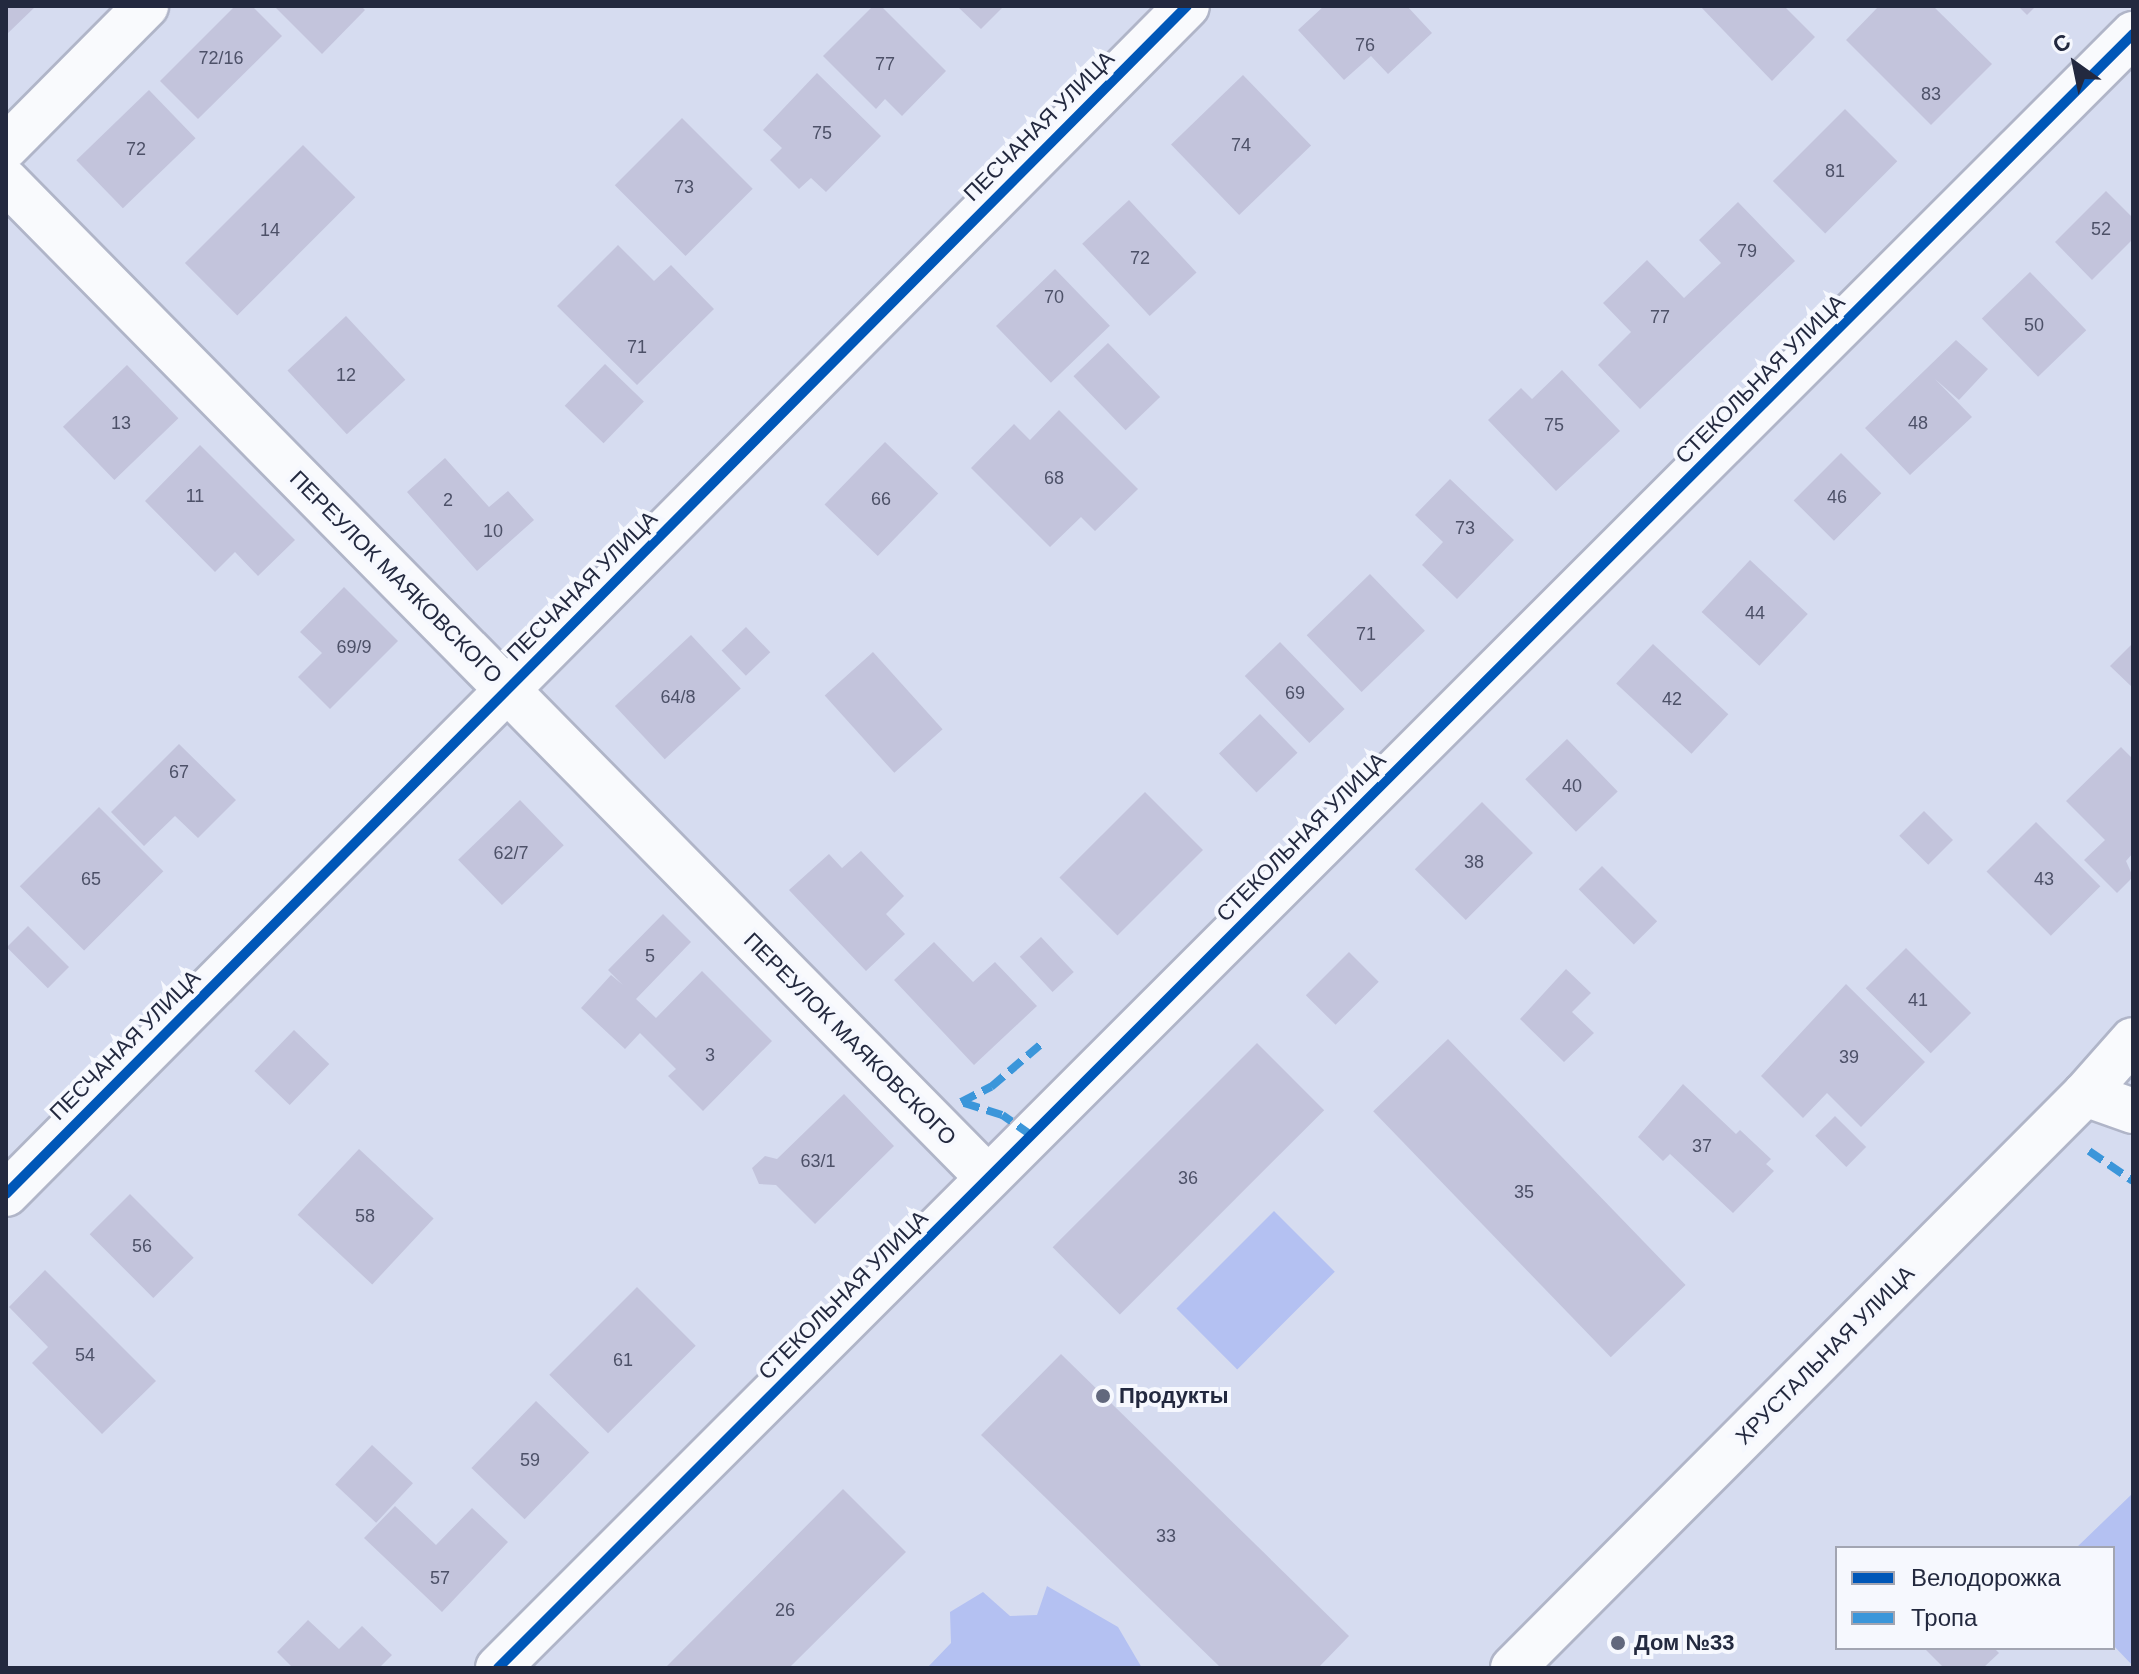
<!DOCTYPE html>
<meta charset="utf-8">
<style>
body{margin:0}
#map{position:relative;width:2139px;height:1674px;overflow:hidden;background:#d6dcf0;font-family:Helvetica,sans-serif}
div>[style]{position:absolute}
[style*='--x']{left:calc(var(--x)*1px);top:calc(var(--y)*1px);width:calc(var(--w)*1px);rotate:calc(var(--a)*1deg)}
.green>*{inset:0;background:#b4c1f2;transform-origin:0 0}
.building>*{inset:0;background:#c3c4dc;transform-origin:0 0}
.roads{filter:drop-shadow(2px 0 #b0b5c8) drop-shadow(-2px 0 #b0b5c8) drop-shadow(0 2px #b0b5c8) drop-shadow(0 -2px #b0b5c8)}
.minor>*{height:44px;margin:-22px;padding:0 22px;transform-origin:22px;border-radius:22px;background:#f9fafd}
.major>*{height:44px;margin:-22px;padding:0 22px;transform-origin:22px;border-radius:22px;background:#f9fafd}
.quiet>*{height:8px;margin-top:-4px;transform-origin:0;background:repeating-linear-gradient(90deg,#3b96da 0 16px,transparent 0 24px)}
.cycleway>*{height:10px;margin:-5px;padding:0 5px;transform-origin:5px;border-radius:5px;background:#0057b8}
.dots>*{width:22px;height:22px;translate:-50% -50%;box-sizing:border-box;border:4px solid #f6f8fe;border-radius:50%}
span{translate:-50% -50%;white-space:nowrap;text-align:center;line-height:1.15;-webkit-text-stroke:8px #f6f8fe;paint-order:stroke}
.number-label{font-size:18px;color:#4d5168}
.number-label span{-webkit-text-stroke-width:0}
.street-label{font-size:22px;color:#23293f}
.poi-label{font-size:22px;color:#23293f;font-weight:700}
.left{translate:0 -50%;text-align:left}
.frame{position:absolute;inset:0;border:8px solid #23293f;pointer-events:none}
.legend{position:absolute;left:1835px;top:1546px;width:280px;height:104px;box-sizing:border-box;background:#f6f8fe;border:2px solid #a2a5b2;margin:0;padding:10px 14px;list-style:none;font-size:24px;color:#23293f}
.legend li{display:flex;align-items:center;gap:16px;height:40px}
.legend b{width:40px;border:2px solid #a2a5b2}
.north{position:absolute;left:2035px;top:24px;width:80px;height:80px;-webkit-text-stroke:6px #f6f8fe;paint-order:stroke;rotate:327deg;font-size:22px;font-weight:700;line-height:32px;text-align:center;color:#23293f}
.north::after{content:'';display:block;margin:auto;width:28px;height:36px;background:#23293f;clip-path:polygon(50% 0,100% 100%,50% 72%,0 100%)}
</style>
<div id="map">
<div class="green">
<i style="left:1274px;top:1211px;width:86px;height:138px;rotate:45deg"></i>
<i style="clip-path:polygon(2133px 1493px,2133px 1666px,2113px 1645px,2113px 1548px,2076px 1548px)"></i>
<i style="clip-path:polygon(1047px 1586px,1118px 1627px,1142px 1668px,927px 1668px,951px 1643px,950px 1612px,983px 1592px,1010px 1616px,1037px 1615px)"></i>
</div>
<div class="building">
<i style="clip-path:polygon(6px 6px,36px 6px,6px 35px)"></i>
<i style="clip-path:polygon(235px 6px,252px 6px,282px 36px,198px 119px,160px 81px)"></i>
<i style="clip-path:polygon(274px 6px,361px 6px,365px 10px,322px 54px)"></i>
<i style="clip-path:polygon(873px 6px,881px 6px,946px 71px,902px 116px,885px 99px,876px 109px,823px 56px)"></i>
<i style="clip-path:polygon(957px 6px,1004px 6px,981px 29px)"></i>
<i style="clip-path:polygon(1324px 6px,1407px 6px,1432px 33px,1388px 74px,1371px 56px,1344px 80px,1298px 30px)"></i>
<i style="clip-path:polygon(1700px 6px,1784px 6px,1815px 37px,1772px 81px)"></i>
<i style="clip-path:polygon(1879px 6px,1933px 6px,1992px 64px,1931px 125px,1846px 40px)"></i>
<i style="clip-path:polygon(2018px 6px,2036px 6px,2027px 15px)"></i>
<i style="clip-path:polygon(817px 73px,881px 136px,826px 192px,811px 178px,799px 189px,770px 160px,782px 148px,763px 130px)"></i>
<i style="left:1243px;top:75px;width:98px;height:100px;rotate:46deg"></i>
<i style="left:149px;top:90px;width:67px;height:101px;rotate:46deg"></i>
<i style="left:1845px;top:109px;width:74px;height:102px;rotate:45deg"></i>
<i style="left:682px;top:118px;width:100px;height:95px;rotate:45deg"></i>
<i style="left:303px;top:145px;width:74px;height:167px;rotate:45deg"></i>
<i style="clip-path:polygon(2106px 191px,2133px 218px,2133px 239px,2092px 280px,2055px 242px)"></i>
<i style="left:1129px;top:200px;width:99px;height:64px;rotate:47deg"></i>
<i style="clip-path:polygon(1738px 202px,1795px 261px,1640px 409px,1598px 365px,1631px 332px,1603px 303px,1647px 260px,1684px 298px,1721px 263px,1699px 240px)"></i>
<i style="clip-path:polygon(618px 245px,654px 281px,671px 265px,714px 309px,637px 385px,557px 306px)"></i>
<i style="left:1055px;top:269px;width:79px;height:82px;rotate:46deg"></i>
<i style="left:2030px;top:272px;width:81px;height:67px;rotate:46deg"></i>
<i style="left:346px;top:316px;width:87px;height:80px;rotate:47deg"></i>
<i style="clip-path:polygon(1956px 340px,1988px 369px,1959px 400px,1935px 379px,1972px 417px,1910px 475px,1865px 428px)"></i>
<i style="left:1108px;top:343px;width:75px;height:48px;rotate:46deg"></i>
<i style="left:605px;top:364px;width:54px;height:58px;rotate:44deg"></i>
<i style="left:127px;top:365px;width:74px;height:89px;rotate:46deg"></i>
<i style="clip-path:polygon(1562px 370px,1620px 431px,1556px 491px,1488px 420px,1521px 388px,1532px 399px)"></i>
<i style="clip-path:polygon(1059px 410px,1138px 489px,1095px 531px,1081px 517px,1050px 547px,971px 468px,1014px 424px,1030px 440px)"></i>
<i style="left:885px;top:442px;width:74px;height:87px;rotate:44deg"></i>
<i style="clip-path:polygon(200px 445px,295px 540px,258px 576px,235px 552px,215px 572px,145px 501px)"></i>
<i style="left:1841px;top:453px;width:57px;height:67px;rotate:45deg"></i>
<i style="clip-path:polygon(445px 458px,489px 507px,508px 491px,534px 520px,477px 571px,407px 492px)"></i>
<i style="clip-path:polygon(1450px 479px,1514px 540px,1457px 599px,1422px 565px,1443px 542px,1415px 515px)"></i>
<i style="left:1750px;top:560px;width:79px;height:71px;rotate:43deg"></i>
<i style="left:1370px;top:574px;width:79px;height:88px;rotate:46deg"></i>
<i style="clip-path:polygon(344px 587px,398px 641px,330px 709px,298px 677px,322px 653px,300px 632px)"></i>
<i style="left:746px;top:627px;width:35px;height:34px;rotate:46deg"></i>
<i style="left:691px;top:635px;width:73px;height:104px;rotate:47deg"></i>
<i style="left:1280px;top:642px;width:93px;height:49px;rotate:46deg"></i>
<i style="clip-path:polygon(2133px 643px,2133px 688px,2110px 666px)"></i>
<i style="left:1653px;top:644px;width:103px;height:54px;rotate:43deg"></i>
<i style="left:873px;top:652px;width:104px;height:65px;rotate:48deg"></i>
<i style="left:1260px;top:714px;width:54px;height:57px;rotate:46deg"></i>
<i style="left:1567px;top:739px;width:73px;height:58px;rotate:46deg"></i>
<i style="clip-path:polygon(179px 744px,236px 800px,198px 838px,175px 816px,144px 846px,111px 812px)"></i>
<i style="clip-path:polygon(2121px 747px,2133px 759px,2133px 853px,2126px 861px,2133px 877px,2117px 893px,2084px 860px,2105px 840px,2066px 801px)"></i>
<i style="left:1145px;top:792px;width:82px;height:121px;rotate:45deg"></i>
<i style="left:520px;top:800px;width:63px;height:86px;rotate:46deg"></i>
<i style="left:1482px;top:802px;width:72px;height:95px;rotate:45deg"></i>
<i style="left:99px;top:807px;width:91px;height:112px;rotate:45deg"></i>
<i style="left:1924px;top:811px;width:41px;height:35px;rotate:45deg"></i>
<i style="left:2036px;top:822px;width:91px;height:70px;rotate:45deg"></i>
<i style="clip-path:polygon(861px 851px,904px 896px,886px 914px,905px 934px,866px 971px,789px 890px,829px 854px,842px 868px)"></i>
<i style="left:1602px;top:866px;width:78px;height:33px;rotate:45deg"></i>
<i style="clip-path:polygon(663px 914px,691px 942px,636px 999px,656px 1018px,702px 971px,772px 1041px,703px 1111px,668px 1076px,676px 1069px,640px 1033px,625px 1049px,581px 1008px,611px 975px,623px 985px,608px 970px)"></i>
<i style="left:28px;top:926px;width:58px;height:30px;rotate:45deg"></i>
<i style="left:1041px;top:937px;width:48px;height:29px;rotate:47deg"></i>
<i style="clip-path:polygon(934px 942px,973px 982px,995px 962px,1037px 1006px,974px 1065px,894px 980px)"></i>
<i style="left:1906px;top:948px;width:92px;height:57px;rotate:45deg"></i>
<i style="left:1349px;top:952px;width:42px;height:61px;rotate:45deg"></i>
<i style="clip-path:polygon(1566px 969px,1591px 993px,1572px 1012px,1594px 1033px,1564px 1062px,1520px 1019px)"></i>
<i style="clip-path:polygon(1846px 984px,1925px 1062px,1861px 1127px,1827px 1093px,1803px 1118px,1761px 1076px)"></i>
<i style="left:294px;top:1030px;width:49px;height:57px;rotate:44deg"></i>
<i style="left:1448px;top:1039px;width:342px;height:104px;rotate:46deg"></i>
<i style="left:1257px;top:1043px;width:95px;height:289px;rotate:45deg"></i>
<i style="clip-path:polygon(1683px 1084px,1736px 1134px,1740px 1130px,1771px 1159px,1766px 1164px,1774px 1171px,1733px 1213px,1670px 1154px,1663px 1161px,1638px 1137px)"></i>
<i style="clip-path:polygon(844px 1094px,894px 1146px,815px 1224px,776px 1185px,759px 1184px,752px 1168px,765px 1156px,777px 1159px)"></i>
<i style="left:1835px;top:1116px;width:44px;height:28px;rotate:45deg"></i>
<i style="left:359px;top:1149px;width:102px;height:90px;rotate:43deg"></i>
<i style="left:130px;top:1194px;width:90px;height:57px;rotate:45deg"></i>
<i style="clip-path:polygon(45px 1270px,156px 1381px,102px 1434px,32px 1363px,48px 1347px,9px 1307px)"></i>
<i style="left:637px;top:1287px;width:83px;height:124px;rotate:45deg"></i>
<i style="clip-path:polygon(1061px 1354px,1349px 1636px,1318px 1668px,1221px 1668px,981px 1435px)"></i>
<i style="left:536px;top:1401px;width:74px;height:93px;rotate:44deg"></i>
<i style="left:372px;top:1445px;width:56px;height:54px;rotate:43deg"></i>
<i style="clip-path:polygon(843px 1489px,906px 1552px,789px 1668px,665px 1668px)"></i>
<i style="clip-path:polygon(395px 1506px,436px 1545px,472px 1508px,508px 1542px,442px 1612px,364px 1538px)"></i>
<i style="clip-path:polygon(308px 1620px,339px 1649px,362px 1626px,392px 1655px,379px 1668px,293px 1668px,277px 1652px)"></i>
<i style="clip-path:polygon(1924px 1648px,1994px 1648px,1999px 1653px,1983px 1668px,1944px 1668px)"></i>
</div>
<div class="roads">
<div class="minor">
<i style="--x:6;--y:147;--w:199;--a:-45.2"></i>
<i style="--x:6;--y:181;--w:1399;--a:45.43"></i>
<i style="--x:2085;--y:1094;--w:72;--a:-48.4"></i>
<i style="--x:6;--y:1194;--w:1675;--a:-45.17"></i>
<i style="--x:498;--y:1668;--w:2312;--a:-44.98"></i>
</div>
<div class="major">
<i style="--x:1513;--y:1668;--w:810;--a:-45.1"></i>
<i style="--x:2085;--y:1094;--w:51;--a:19.5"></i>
</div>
</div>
<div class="quiet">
<i style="--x:1031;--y:1135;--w:35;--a:-145"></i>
<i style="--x:1002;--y:1115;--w:43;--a:-162.4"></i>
<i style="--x:961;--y:1102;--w:34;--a:-27"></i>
<i style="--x:991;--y:1087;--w:65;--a:-40.6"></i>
<i style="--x:2089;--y:1151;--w:53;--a:34.3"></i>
</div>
<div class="cycleway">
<i style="--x:6;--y:1194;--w:1675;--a:-45.17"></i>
<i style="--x:498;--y:1668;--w:2312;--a:-44.98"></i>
</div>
<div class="dots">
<i style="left:1103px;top:1396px;background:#62687d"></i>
<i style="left:1618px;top:1643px;background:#62687d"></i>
</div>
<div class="number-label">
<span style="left:1365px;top:45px">76</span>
<span style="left:221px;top:58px">72/16</span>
<span style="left:885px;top:64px">77</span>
<span style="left:1931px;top:94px">83</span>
<span style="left:822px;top:133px">75</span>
<span style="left:1241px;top:145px">74</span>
<span style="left:136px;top:149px">72</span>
<span style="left:1835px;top:171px">81</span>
<span style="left:684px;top:187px">73</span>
<span style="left:2101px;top:229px">52</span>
<span style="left:270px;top:230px">14</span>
<span style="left:1747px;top:251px">79</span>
<span style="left:1140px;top:258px">72</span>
<span style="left:1054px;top:297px">70</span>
<span style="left:1660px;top:317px">77</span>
<span style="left:2034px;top:325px">50</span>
<span style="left:637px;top:347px">71</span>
<span style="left:346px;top:375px">12</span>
<span style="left:121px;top:423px">13</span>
<span style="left:1918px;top:423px">48</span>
<span style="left:1554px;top:425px">75</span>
<span style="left:1054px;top:478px">68</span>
<span style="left:195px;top:496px">11</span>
<span style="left:1837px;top:497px">46</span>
<span style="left:881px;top:499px">66</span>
<span style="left:448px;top:500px">2</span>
<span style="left:1465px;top:528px">73</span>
<span style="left:493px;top:531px">10</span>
<span style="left:1755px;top:613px">44</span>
<span style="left:1366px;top:634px">71</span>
<span style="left:354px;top:647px">69/9</span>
<span style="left:1295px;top:693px">69</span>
<span style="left:678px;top:697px">64/8</span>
<span style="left:1672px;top:699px">42</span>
<span style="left:179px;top:772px">67</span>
<span style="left:1572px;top:786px">40</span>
<span style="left:511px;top:853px">62/7</span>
<span style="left:1474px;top:862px">38</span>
<span style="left:91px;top:879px">65</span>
<span style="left:2044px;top:879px">43</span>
<span style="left:650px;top:956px">5</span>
<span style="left:1918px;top:1000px">41</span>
<span style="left:710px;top:1055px">3</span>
<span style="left:1849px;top:1057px">39</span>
<span style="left:1702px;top:1146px">37</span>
<span style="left:818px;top:1161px">63/1</span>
<span style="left:1188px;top:1178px">36</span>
<span style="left:1524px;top:1192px">35</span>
<span style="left:365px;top:1216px">58</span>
<span style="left:142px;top:1246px">56</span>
<span style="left:85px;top:1355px">54</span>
<span style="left:623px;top:1360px">61</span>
<span style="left:530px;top:1460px">59</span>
<span style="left:1166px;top:1536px">33</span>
<span style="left:440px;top:1578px">57</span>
<span style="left:785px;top:1610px">26</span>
</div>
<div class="street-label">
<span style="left:1039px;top:126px;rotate:-45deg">ПЕСЧАНАЯ УЛИЦА</span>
<span style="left:1760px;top:379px;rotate:-45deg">СТЕКОЛЬНАЯ УЛИЦА</span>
<span style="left:396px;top:577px;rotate:45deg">ПЕРЕУЛОК МАЯКОВСКОГО</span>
<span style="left:582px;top:586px;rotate:-45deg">ПЕСЧАНАЯ УЛИЦА</span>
<span style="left:1301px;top:837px;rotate:-45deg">СТЕКОЛЬНАЯ УЛИЦА</span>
<span style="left:850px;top:1039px;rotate:45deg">ПЕРЕУЛОК МАЯКОВСКОГО</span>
<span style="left:125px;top:1045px;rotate:-45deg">ПЕСЧАНАЯ УЛИЦА</span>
<span style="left:843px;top:1295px;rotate:-45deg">СТЕКОЛЬНАЯ УЛИЦА</span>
<span style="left:1825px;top:1355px;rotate:-45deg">ХРУСТАЛЬНАЯ УЛИЦА</span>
</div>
<div class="poi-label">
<span class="left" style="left:1119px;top:1396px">Продукты</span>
<span class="left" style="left:1634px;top:1643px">Дом №33</span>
</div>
<div class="frame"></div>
<ul class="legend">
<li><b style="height:10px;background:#0057b8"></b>Велодорожка</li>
<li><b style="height:10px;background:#3b96da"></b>Тропа</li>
</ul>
<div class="north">С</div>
</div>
